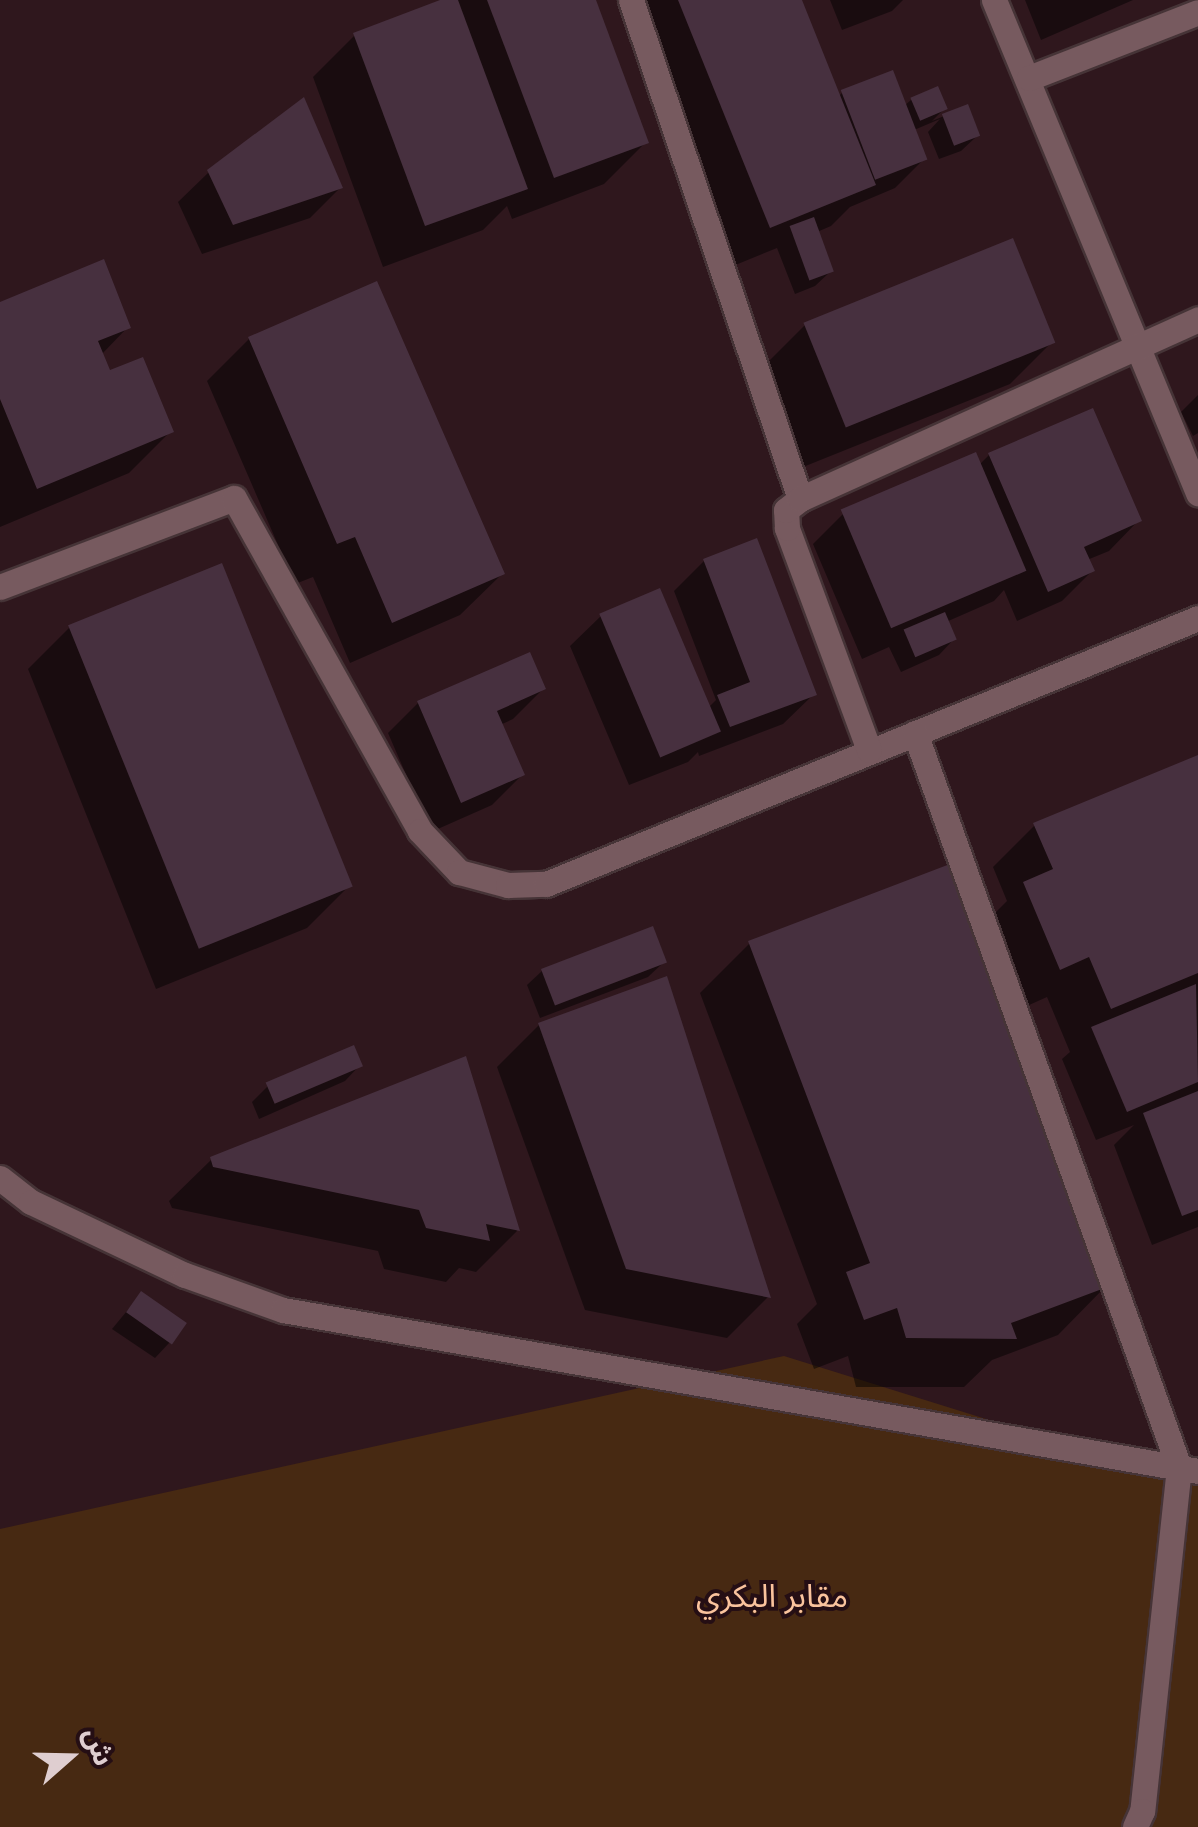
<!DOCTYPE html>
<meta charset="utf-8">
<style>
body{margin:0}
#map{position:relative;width:1198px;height:1827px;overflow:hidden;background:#2f171d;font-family:"Fira Sans","Noto Sans Arabic",sans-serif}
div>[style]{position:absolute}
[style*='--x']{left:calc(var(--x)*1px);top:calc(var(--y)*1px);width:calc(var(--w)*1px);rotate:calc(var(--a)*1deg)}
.green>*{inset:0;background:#472912}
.shadow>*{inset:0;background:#0007}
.building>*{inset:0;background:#47303f;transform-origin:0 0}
.roads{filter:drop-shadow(2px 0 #463437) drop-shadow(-2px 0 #463437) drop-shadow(0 2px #463437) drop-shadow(0 -2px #463437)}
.minor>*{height:25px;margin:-12.5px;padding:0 12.5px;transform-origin:12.5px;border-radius:12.5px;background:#775a5f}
span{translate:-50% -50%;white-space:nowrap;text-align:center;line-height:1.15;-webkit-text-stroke:8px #250e14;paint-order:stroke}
.park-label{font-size:32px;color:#fac39d}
.north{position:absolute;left:20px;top:1707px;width:100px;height:100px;-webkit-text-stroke:8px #250e14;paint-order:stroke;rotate:70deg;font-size:28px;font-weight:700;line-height:40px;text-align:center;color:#dfced0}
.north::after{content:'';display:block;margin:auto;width:35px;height:45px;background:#dfced0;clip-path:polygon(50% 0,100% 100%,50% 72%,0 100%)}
</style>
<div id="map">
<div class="green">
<i style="clip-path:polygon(784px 1356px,1198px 1485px,1198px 1827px,0 1827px,0 1529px)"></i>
</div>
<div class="shadow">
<i style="clip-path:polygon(446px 0,593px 0,646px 142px,604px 184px,512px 219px,507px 206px,483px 230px,383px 267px,313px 77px,355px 35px)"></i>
<i style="clip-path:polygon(620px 0,800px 0,838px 97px,842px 93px,904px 106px,911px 100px,945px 108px,932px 121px,966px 107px,977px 136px,961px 151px,939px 159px,928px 132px,940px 119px,914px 130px,925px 158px,895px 188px,850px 207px,831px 226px,817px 232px,831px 271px,815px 286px,795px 294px,777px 248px,728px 268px)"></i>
<i style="clip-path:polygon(830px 0,903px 0,892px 11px,842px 30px)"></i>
<i style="clip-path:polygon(1025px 0,1133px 0,1041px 40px)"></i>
<i style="clip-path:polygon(209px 172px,340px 188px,310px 218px,202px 254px,178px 202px)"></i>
<i style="clip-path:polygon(0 305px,128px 327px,101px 355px,109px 373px,171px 431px,129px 473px,0 527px)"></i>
<i style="clip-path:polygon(805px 325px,1052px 342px,1010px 384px,803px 467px,763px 367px)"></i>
<i style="clip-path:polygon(249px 339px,502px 574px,460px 615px,350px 663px,313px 577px,295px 584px,207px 381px)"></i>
<i style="clip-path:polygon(1198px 395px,1198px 433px,1193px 436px,1181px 412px)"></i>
<i style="clip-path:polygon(989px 455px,1139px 520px,1109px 551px,1087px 560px,1092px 571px,1062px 601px,1017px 621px,1004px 590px,994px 601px,946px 622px,954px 639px,939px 655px,901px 672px,889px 647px,862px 659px,813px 544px,843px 514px,979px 465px)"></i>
<i style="clip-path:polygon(704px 561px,814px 694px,783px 724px,699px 756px,698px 752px,688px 762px,629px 785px,570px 646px,601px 616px,708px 708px,716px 700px,674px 591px)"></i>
<i style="clip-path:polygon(70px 627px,349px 886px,307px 928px,156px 989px,28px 669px)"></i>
<i style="clip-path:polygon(543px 689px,513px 719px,500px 725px,522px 775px,492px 805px,431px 832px,388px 733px,418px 703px)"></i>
<i style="clip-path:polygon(1198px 758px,1198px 1227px,1152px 1245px,1114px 1145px,1134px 1125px,1096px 1140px,1062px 1059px,1070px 1052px,1047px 997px,1018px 1010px,982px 926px,1007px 901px,993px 867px,1035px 825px)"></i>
<i style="clip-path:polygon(750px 943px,1107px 1285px,1058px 1335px,992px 1360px,964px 1387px,856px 1387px,848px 1356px,814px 1369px,797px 1324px,817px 1304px,700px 993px)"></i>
<i style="clip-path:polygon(664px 962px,648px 977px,540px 1018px,527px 985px,543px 970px)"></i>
<i style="clip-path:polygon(539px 1025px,768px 1297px,727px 1338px,585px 1310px,497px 1067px)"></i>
<i style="clip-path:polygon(464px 1060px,517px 1231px,476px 1272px,459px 1268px,446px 1282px,384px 1269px,378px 1251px,172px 1208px,169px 1201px,211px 1160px)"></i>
<i style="clip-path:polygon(360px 1065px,345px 1081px,259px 1119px,252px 1102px,268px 1086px)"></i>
<i style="clip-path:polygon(141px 1294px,170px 1342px,155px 1358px,112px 1329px)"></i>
</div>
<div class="building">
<i style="clip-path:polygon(440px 0,458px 0,528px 189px,425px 226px,353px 33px)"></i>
<i style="clip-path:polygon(487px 0,596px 0,649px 143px,554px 178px)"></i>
<i style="clip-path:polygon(678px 0,802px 0,876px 185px,770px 228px)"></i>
<i style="left:893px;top:70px;width:96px;height:56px;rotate:69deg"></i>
<i style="left:938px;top:86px;width:25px;height:30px;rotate:67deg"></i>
<i style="clip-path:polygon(304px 97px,343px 188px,233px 225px,207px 170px)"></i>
<i style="left:968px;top:104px;width:34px;height:28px;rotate:69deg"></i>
<i style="left:814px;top:217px;width:58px;height:26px;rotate:70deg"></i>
<i style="left:1013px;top:238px;width:113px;height:226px;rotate:68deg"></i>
<i style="clip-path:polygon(104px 259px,131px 328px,98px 341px,110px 370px,143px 357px,174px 432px,37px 489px,0 399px,0 302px)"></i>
<i style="clip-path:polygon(377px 281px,505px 574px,392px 623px,355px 537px,337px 544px,248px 337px)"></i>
<i style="clip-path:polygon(1093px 408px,1142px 521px,1084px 547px,1095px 571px,1048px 592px,988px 453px)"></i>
<i style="left:976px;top:452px;width:129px;height:147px;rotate:67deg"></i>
<i style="clip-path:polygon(757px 538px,817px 695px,730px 727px,717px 695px,750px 682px,703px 559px)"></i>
<i style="left:222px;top:563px;width:349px;height:166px;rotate:68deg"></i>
<i style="left:660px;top:588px;width:156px;height:66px;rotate:67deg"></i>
<i style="left:945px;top:612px;width:30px;height:45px;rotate:67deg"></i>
<i style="clip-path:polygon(530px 652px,546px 689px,497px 711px,525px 775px,461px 803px,417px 701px)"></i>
<i style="clip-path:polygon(1198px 755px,1198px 973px,1111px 1009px,1089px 957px,1060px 970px,1023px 882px,1053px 869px,1033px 823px)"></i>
<i style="clip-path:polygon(950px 864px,1110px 1286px,1011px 1323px,1017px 1339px,906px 1338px,897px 1308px,864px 1320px,846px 1272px,870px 1263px,748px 941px)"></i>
<i style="left:653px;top:926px;width:39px;height:120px;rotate:69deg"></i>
<i style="clip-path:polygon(667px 976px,771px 1298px,626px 1269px,538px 1023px)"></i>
<i style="clip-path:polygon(1196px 984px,1198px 1082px,1127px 1112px,1091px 1027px)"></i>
<i style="left:354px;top:1045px;width:23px;height:96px;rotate:67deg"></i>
<i style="clip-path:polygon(466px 1056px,520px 1231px,486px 1224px,490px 1241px,426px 1228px,419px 1210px,213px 1167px,210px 1157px)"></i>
<i style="clip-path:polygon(1198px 1091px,1198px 1210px,1182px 1216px,1143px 1113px)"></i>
<i style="left:141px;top:1291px;width:56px;height:26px;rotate:35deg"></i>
</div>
<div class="roads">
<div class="minor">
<i style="--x:631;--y:0;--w:527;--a:71.29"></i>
<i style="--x:994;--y:0;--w:534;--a:67.52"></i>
<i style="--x:1029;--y:78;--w:181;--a:-21.3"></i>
<i style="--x:0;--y:587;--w:250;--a:-20.8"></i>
<i style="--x:234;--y:498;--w:381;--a:60.8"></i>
<i style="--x:420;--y:831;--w:57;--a:46.4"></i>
<i style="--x:459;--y:872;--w:51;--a:14.9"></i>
<i style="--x:508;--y:885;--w:38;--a:-2"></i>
<i style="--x:546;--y:884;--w:704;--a:-22.19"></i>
<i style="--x:915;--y:733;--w:780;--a:70.22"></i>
<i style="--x:1179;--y:1467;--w:346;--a:96.1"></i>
<i style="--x:1142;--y:1811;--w:17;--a:114"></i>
<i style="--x:869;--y:750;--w:237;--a:-110.3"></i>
<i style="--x:787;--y:528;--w:18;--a:-93"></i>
<i style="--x:786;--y:510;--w:18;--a:-38"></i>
<i style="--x:800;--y:499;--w:437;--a:-24.3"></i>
<i style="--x:0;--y:1178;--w:39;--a:38"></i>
<i style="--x:31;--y:1202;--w:170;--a:25.4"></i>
<i style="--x:185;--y:1275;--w:104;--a:19.7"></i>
<i style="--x:283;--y:1310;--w:929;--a:9.98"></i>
</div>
</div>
<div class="park-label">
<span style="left:772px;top:1596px">مقابر البكري</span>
</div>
<div class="north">ش</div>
</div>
